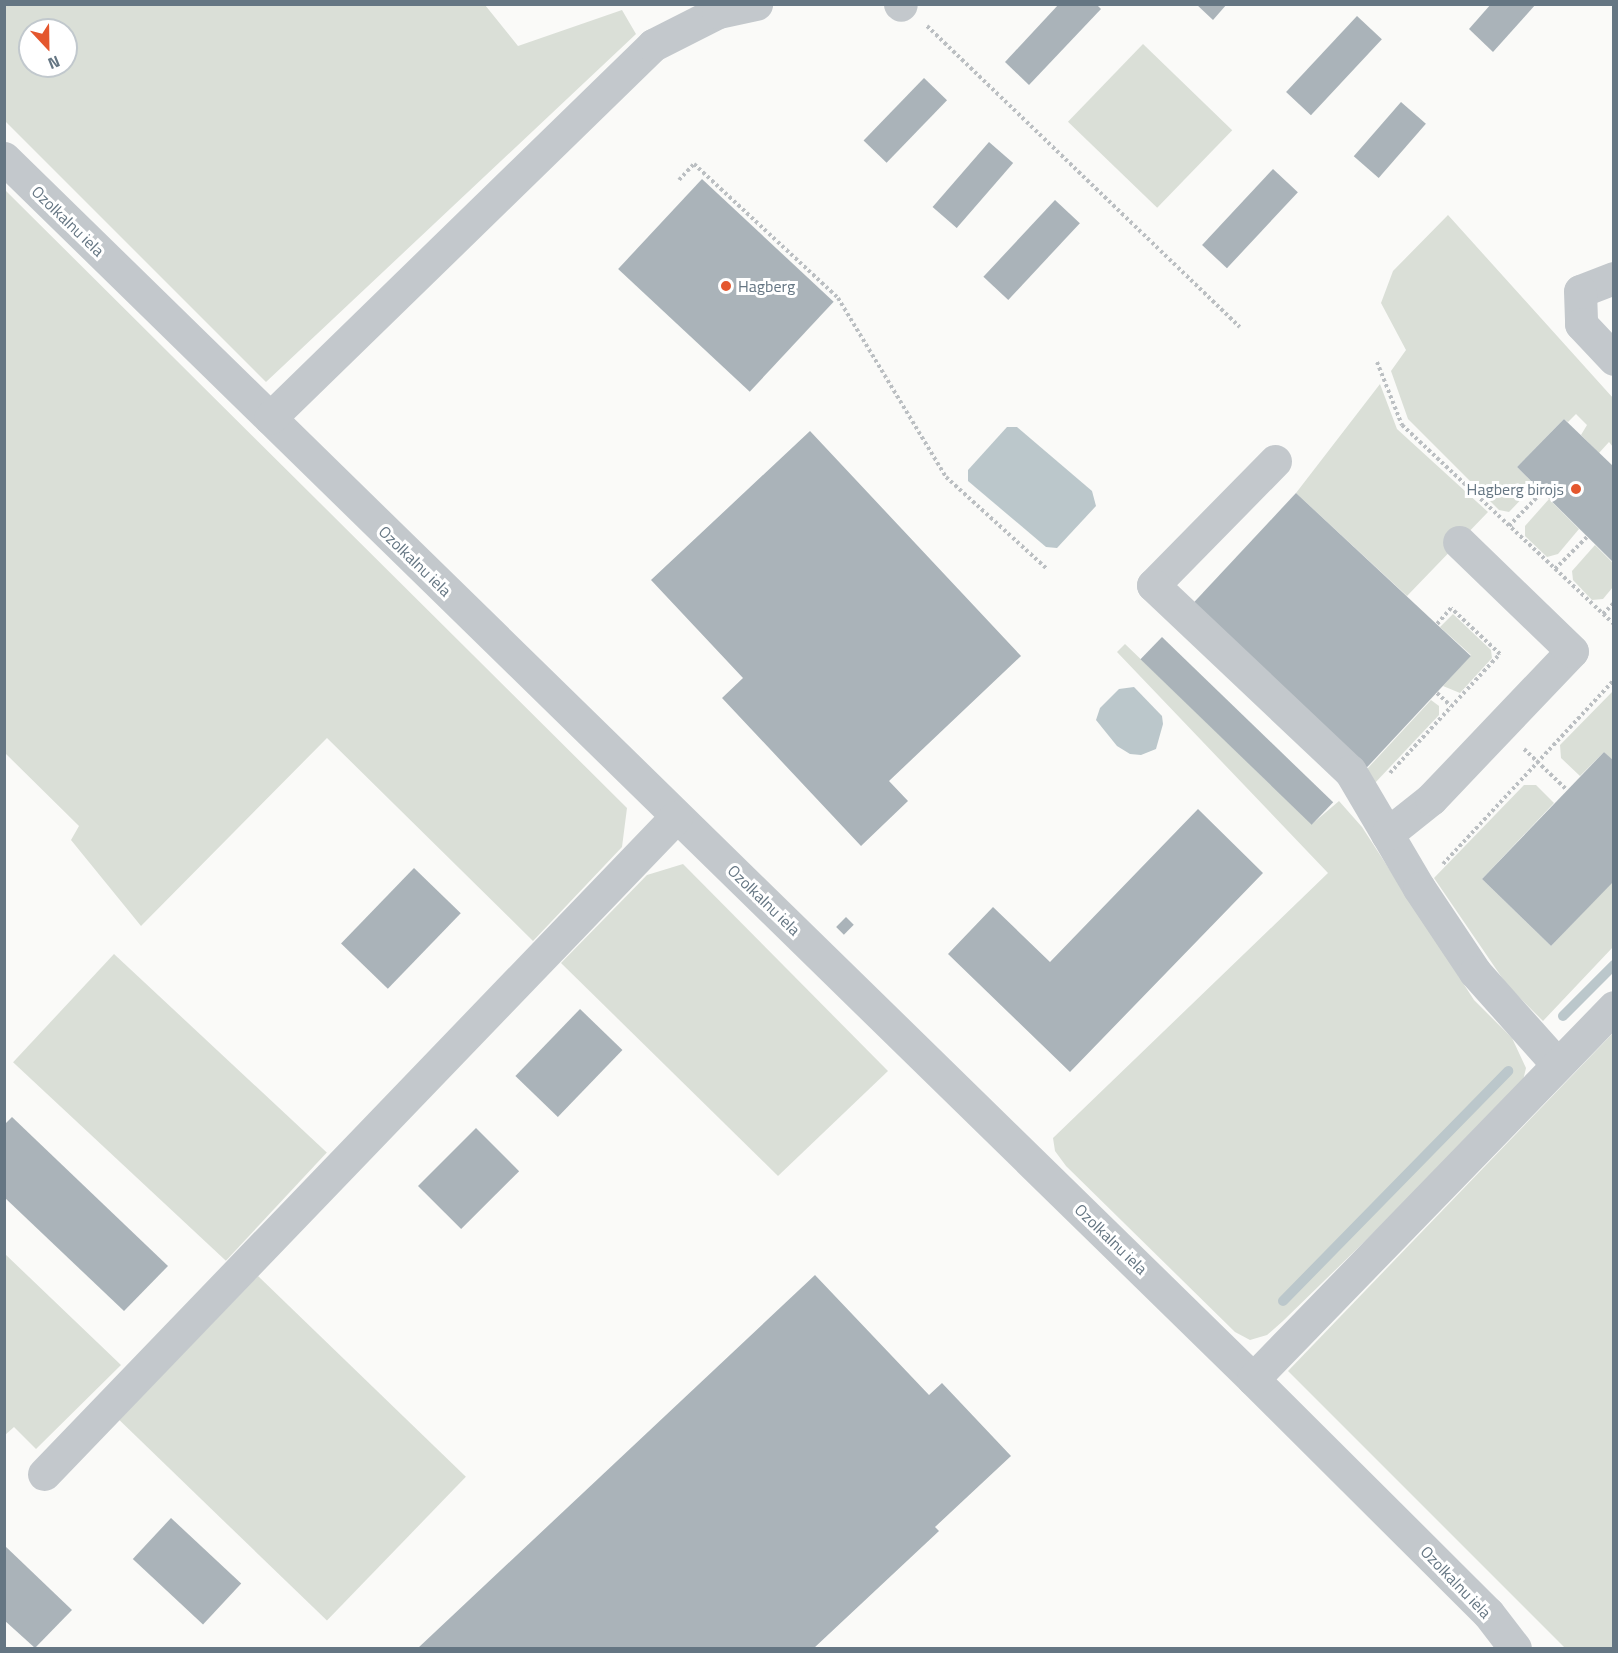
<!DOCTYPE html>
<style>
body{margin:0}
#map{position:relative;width:1618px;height:1653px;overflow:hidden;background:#fafaf8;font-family:"Titillium Web",sans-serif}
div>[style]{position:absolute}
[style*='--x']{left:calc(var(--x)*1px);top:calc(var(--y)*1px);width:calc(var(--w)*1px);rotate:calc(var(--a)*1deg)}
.green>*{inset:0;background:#dadfd7;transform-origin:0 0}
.water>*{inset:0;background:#bbc7cb}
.stream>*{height:10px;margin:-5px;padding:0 5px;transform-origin:5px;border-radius:5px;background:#bbc7cb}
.building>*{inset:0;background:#aab3b9;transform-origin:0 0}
.path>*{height:4px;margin-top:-2px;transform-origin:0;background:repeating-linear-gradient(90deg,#bbbfc2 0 3px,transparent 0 6px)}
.minor>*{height:33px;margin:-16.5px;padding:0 16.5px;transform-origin:16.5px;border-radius:16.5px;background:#c3c8cc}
.dots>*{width:16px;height:16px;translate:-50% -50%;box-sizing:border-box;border:3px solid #fff;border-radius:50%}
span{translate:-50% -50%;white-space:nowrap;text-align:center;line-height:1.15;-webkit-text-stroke:6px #fff;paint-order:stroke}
.street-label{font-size:16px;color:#657683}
.poi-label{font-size:16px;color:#657683}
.left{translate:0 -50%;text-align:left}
.right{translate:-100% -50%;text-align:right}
.frame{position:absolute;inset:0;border:6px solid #657683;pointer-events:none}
.north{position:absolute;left:18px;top:18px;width:60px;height:60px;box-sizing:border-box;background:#fff;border:2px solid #c1c8cd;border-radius:50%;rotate:158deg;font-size:16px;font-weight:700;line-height:24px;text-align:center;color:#657683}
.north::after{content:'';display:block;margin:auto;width:21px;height:27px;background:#e4572e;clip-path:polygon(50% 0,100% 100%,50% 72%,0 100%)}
</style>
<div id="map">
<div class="green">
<i style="clip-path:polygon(evenodd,4px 5px,485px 5px,518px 46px,622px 10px,636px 34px,266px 382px,5px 121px,4px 5px,30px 30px,66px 30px,66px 66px,30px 66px,30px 30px)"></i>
<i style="left:1143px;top:44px;width:124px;height:108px;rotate:44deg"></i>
<i style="clip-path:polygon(5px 190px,627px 808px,622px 847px,533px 941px,327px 738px,141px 926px,71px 840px,79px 826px,5px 753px)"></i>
<i style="clip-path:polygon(1448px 215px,1613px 398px,1613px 447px,1609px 442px,1599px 453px,1581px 435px,1587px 425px,1576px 414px,1568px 422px,1564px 419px,1517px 467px,1535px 485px,1509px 512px,1499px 510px,1408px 419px,1391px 371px,1406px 350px,1381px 303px,1393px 271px)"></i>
<i style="clip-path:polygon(1380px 384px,1397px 429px,1488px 512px,1407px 596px,1296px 493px)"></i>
<i style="clip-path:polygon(1549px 499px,1579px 529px,1558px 554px,1547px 557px,1525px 536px,1525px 526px)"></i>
<i style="clip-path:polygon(1595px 545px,1613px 563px,1613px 587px,1603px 599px,1592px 600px,1573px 580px,1572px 571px)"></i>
<i style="clip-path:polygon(1453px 614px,1491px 650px,1492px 658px,1460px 693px,1443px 686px,1471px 655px,1440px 627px)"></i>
<i style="clip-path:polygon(1125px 644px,1312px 824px,1339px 801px,1362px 827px,1474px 1000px,1512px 1038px,1526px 1068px,1521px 1089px,1283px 1321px,1267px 1335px,1250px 1340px,1235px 1332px,1066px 1166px,1055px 1151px,1053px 1138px,1328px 873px,1117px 652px)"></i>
<i style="clip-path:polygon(1613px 691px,1613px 761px,1604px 752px,1580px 776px,1561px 758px,1560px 745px)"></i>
<i style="clip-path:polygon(1431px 700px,1439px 706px,1439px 715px,1374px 784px,1367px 769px)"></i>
<i style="clip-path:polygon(1524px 785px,1536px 785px,1554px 803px,1482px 879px,1551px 946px,1613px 881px,1613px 947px,1543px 1021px,1507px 985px,1434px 878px)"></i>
<i style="clip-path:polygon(683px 864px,888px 1071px,778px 1176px,561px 963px,647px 875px)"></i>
<i style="left:114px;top:954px;width:291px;height:148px;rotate:43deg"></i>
<i style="clip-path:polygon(1613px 1033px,1613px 1648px,1565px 1648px,1288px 1371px)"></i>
<i style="clip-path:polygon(5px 1254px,121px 1365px,36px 1449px,14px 1427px,5px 1435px)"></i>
<i style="left:258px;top:1276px;width:289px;height:200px;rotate:44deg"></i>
</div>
<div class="water">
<i style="clip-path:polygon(1007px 427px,1017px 427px,1092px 491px,1096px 506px,1057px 548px,1046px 547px,968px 481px,968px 470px)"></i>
<i style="clip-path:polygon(1134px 687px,1162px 716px,1163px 724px,1156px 749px,1141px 755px,1130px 754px,1117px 746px,1096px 720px,1100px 708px,1119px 689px)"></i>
</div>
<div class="stream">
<i style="--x:1563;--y:1016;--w:72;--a:-45"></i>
<i style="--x:1283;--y:1301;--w:322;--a:-45.6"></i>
</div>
<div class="building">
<i style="clip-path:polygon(1059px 4px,1096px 4px,1101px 9px,1029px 85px,1005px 62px)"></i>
<i style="clip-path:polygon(1196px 4px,1227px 4px,1213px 20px)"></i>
<i style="clip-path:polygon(1491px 4px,1536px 4px,1493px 52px,1469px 29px)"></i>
<i style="left:1357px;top:16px;width:34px;height:104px;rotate:43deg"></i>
<i style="left:924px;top:78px;width:32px;height:87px;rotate:44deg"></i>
<i style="left:1401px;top:102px;width:33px;height:72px;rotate:41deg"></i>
<i style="left:989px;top:142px;width:32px;height:86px;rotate:41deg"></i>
<i style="left:1273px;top:169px;width:34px;height:104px;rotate:43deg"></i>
<i style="left:702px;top:179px;width:180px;height:123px;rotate:43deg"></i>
<i style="left:1055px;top:200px;width:34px;height:105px;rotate:43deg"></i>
<i style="clip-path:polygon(1564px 419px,1614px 467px,1614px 563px,1517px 467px)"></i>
<i style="clip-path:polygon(810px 431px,1021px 656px,889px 781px,908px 801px,861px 846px,722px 698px,743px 678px,651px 580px)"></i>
<i style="left:1296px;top:493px;width:239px;height:155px;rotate:43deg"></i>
<i style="left:1162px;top:637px;width:238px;height:31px;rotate:44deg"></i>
<i style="clip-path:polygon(1604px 752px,1614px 761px,1614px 881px,1551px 946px,1482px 879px)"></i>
<i style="clip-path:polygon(1198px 809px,1263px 873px,1070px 1072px,948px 954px,993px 907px,1050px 962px)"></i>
<i style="left:414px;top:868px;width:65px;height:105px;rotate:44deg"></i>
<i style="left:846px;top:917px;width:11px;height:14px;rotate:45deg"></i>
<i style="left:580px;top:1009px;width:59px;height:93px;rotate:44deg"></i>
<i style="clip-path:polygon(12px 1117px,168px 1266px,124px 1311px,4px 1197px,4px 1125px)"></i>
<i style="left:476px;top:1128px;width:61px;height:82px;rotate:45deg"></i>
<i style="clip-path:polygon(815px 1275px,929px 1395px,942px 1383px,1011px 1456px,935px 1527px,939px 1531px,814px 1648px,418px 1648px)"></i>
<i style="left:171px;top:1518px;width:96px;height:56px;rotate:43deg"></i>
<i style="clip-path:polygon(4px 1545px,72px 1610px,35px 1648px,4px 1620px)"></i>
</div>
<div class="path">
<i style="--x:927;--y:26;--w:434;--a:43.9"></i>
<i style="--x:679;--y:180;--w:22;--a:-47"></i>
<i style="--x:694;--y:164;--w:197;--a:42.9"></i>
<i style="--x:838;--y:298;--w:209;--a:58.9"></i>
<i style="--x:946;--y:477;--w:137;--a:42.3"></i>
<i style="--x:1377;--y:362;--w:68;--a:68.4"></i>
<i style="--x:1402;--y:425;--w:291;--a:43.2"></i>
<i style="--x:1509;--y:526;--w:47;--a:-45.9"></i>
<i style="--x:1555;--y:569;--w:45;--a:-45"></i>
<i style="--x:1603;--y:614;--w:16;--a:-45"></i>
<i style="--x:1437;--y:693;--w:19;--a:43"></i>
<i style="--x:1524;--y:749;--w:59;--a:43.6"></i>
<i style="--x:1390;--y:773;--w:162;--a:-47.3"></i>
<i style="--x:1500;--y:654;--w:67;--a:-136.8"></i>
<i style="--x:1451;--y:608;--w:21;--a:131"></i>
<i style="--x:1443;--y:864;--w:251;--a:-47.1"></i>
</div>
<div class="minor">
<i style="--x:900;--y:4;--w:1;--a:45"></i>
<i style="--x:4;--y:158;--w:1747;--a:44.35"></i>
<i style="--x:1253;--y:1379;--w:332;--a:44.9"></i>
<i style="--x:1488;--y:1613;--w:44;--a:52.4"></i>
<i style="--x:1614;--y:278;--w:36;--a:159"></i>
<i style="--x:1580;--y:291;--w:33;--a:88"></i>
<i style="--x:1581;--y:324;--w:48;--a:46.7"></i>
<i style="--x:270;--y:418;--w:535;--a:-44.24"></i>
<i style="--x:653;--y:45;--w:73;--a:-26.9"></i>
<i style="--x:718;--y:12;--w:39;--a:-12"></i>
<i style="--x:1275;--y:461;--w:174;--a:134.5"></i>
<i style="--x:1153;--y:585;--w:271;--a:43.4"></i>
<i style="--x:1350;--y:771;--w:136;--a:59.5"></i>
<i style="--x:1419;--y:888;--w:101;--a:56.3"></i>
<i style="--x:1475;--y:972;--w:123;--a:48.3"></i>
<i style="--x:1387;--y:834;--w:56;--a:-38.5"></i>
<i style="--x:1431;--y:799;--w:204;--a:-46.4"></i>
<i style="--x:1572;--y:651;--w:157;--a:-136"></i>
<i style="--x:1253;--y:1379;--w:518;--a:-45.86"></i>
<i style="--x:44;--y:1474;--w:912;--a:-46.11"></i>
</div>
<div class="dots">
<i style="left:726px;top:286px;background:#e4572e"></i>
<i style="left:1576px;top:489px;background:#e4572e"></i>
</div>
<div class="street-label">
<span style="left:68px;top:221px;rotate:44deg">Ozolkalnu iela</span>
<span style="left:415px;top:561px;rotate:44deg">Ozolkalnu iela</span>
<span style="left:764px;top:900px;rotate:44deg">Ozolkalnu iela</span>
<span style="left:1111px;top:1239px;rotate:44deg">Ozolkalnu iela</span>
<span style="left:1456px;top:1582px;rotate:46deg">Ozolkalnu iela</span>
</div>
<div class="poi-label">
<span class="left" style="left:738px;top:286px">Hagberg</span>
<span class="right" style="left:1564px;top:489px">Hagberg birojs</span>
</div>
<div class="frame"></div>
<div class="north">N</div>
</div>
